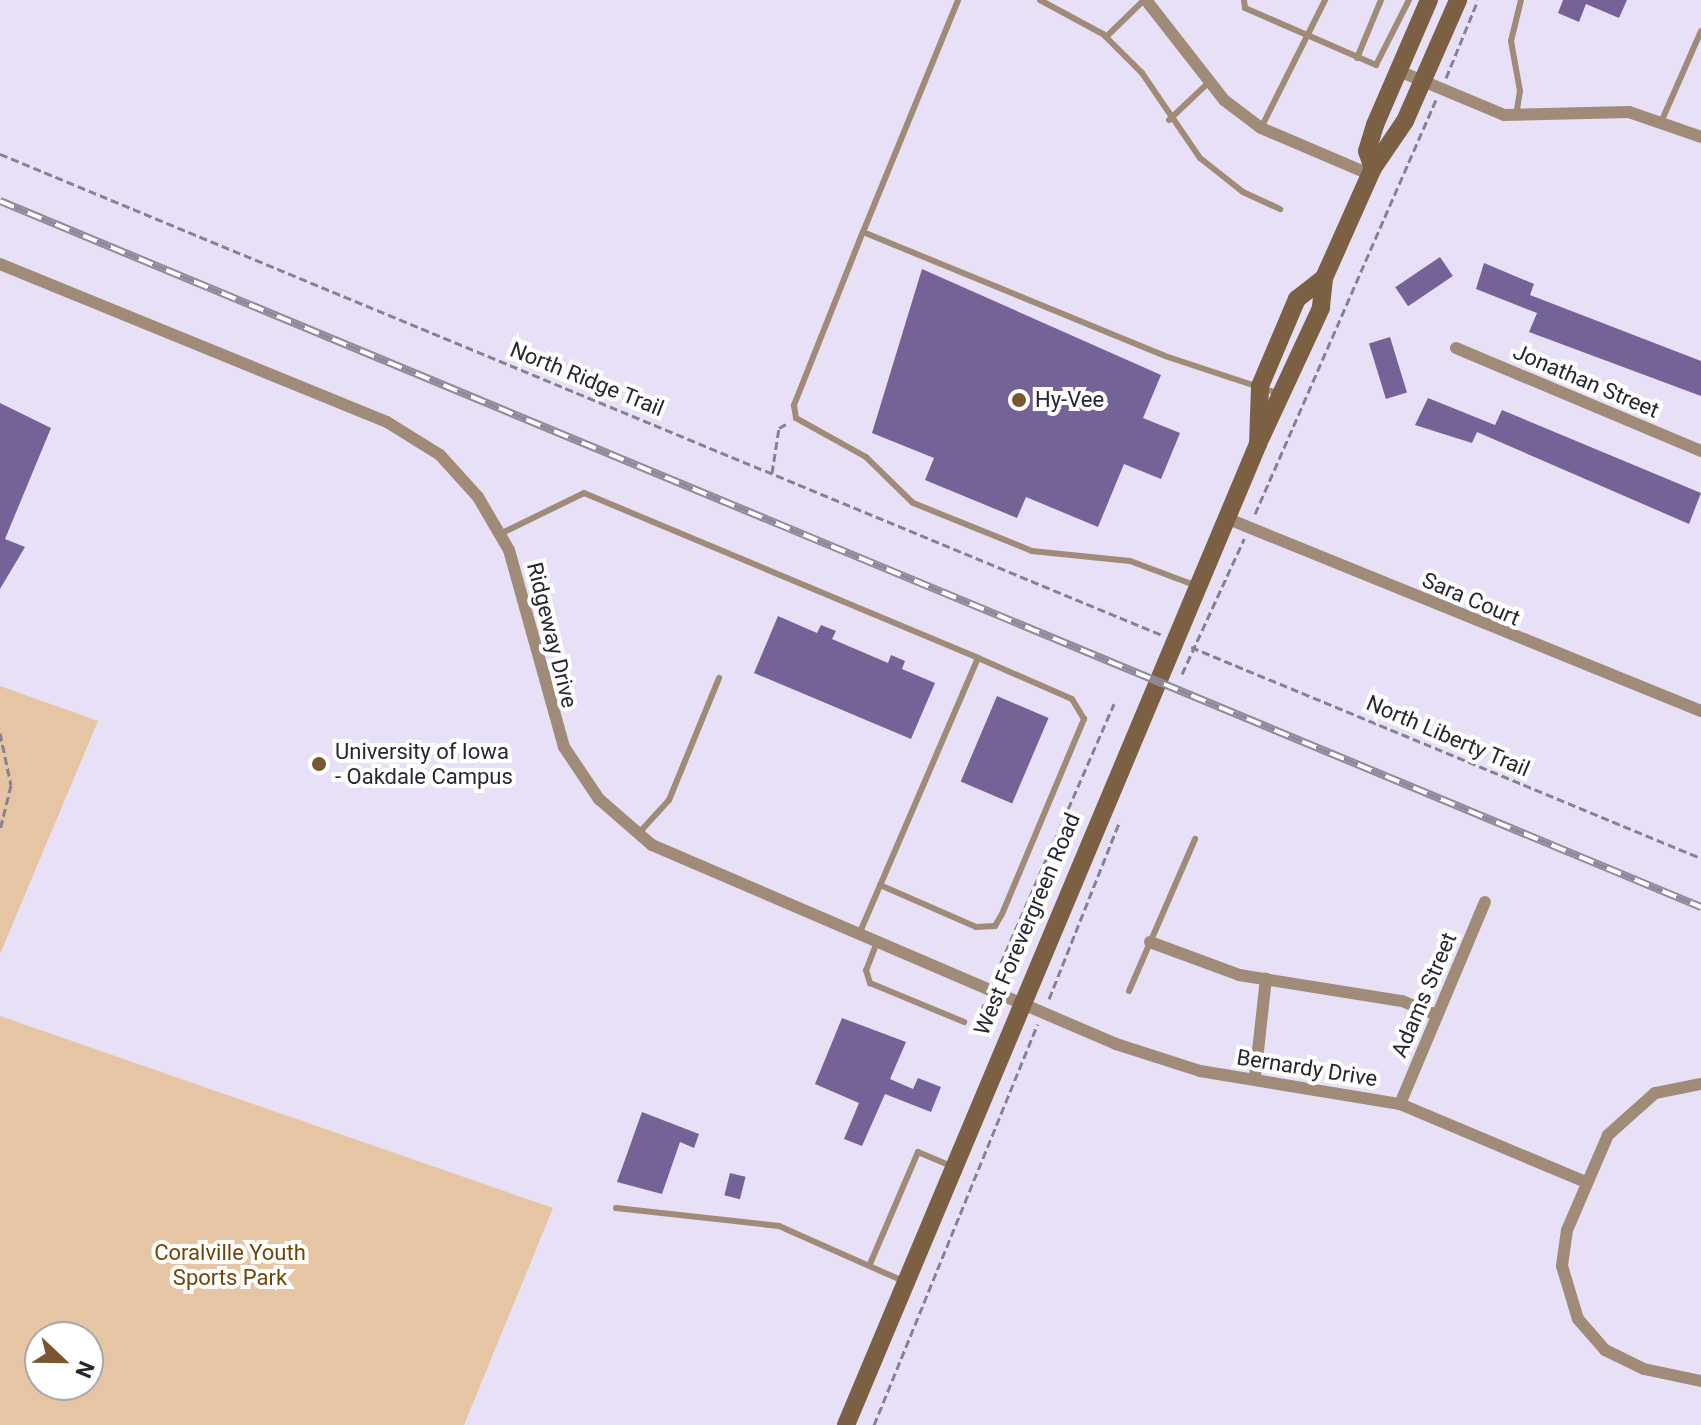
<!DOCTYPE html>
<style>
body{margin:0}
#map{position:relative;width:1701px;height:1425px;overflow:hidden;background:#e7e0f7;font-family:Roboto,sans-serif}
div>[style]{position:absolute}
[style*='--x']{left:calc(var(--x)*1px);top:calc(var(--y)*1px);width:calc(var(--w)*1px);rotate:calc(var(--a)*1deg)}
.green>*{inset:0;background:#e6c5a4}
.building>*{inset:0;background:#756398;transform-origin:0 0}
.path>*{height:3px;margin-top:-1.5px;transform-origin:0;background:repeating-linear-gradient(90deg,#878292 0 8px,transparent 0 12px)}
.lane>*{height:6px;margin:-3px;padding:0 3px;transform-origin:3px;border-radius:3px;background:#9f8b77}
.street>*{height:12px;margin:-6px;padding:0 6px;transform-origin:6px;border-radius:6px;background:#9f8b77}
.secondary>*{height:18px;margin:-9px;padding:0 9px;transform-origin:9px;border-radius:9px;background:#7c6043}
.rail>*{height:8px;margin-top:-4px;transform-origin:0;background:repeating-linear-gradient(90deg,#fff 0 15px,#8f8a9a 0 30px);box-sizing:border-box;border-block:2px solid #8f8a9a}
.dots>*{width:22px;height:22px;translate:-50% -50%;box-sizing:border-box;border:4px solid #fff;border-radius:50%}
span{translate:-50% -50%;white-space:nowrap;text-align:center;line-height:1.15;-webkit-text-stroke:8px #fff;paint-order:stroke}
.street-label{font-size:22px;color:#28262e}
.poi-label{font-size:22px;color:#28262e}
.left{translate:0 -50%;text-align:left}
.park-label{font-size:22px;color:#704409}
.north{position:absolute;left:24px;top:1321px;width:80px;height:80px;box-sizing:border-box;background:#fff;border:2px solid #a9a8ab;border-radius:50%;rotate:112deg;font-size:22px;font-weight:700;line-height:32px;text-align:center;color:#28262e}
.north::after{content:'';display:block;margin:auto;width:28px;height:36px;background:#79562f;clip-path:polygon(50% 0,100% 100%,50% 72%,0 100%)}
</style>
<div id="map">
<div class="green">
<i style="clip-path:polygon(0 686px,98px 721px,0 954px)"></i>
<i style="clip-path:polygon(evenodd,0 1016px,553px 1208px,464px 1425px,0 1425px,0 1016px,40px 1337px,88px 1337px,88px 1385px,40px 1385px,40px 1337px)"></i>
</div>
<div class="building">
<i style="clip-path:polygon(1563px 0,1627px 0,1619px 18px,1586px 4px,1579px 22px,1558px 13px)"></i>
<i style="left:1440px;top:257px;width:23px;height:54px;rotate:56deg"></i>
<i style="clip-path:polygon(1484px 263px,1534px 284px,1530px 295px,1701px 361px,1701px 396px,1529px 332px,1537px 313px,1476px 289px)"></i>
<i style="clip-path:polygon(922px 269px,1161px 375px,1143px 418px,1180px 433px,1161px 479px,1124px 464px,1098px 527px,1026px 497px,1017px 518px,925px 480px,934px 458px,872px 433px)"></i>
<i style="left:1390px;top:337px;width:58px;height:22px;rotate:73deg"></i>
<i style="clip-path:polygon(1428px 398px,1495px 425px,1502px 410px,1701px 493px,1689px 524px,1477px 432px,1472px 443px,1415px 425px)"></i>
<i style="clip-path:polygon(0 403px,51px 428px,5px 539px,25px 547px,0 589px)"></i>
<i style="clip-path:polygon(778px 616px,817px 633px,821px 625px,836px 631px,832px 639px,888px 663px,891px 655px,905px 661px,902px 669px,935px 683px,911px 739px,754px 673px)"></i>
<i style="left:997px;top:696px;width:56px;height:93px;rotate:23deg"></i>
<i style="clip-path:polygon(842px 1018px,906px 1042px,890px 1079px,913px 1089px,918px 1078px,941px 1087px,931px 1112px,885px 1094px,862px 1146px,844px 1139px,859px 1103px,815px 1084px)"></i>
<i style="clip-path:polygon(642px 1112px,699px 1134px,694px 1148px,680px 1142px,662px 1194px,617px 1182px)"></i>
<i style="left:730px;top:1173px;width:16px;height:23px;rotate:14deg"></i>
</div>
<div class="path">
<i style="--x:1446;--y:78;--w:84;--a:-67.7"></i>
<i style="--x:0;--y:154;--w:1258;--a:22.49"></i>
<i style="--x:772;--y:473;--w:46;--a:-81.2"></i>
<i style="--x:779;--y:428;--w:10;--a:-29"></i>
<i style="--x:1255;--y:514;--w:453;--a:-66.4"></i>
<i style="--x:1191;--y:647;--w:552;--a:22.48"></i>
<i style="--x:1182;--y:674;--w:149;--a:-65.3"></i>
<i style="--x:0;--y:733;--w:53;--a:78.1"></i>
<i style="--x:11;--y:785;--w:46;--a:103.7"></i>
<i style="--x:996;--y:974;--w:295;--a:-66.4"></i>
<i style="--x:1049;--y:999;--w:192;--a:-68.3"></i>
<i style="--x:984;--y:1004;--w:9;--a:111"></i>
<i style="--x:981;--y:1012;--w:11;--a:10"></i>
<i style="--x:874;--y:1425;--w:433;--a:-67.8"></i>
</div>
<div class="lane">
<i style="--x:1040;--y:0;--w:72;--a:28.4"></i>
<i style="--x:1103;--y:34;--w:55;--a:45"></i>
<i style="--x:1142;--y:73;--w:103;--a:55.7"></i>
<i style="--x:1200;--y:158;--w:55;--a:38.3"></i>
<i style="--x:1243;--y:192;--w:41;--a:24.7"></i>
<i style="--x:1244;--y:0;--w:8;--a:83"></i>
<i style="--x:1245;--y:8;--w:143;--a:23.5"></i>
<i style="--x:1376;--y:65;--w:73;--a:-63.1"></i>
<i style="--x:1106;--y:37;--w:53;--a:-44.2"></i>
<i style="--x:1357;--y:58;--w:63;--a:-67.5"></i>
<i style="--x:1516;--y:116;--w:25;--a:-81"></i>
<i style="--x:1520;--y:91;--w:51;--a:-100.2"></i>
<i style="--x:1511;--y:41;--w:42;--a:-76.3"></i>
<i style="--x:1169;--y:120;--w:54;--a:-43.5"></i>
<i style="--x:1662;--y:120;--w:97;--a:-66.3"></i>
<i style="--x:1261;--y:128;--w:143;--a:-63.4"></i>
<i style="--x:863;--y:232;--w:251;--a:-67.7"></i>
<i style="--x:500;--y:534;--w:93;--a:-26"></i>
<i style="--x:584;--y:493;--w:427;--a:22.7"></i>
<i style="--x:978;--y:658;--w:301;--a:113.3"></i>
<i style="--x:1197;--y:586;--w:72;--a:-159.5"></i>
<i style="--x:1130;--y:561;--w:99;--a:-174.2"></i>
<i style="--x:1032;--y:551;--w:128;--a:-158"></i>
<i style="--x:913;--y:503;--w:66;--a:-135.6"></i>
<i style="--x:866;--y:457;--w:80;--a:-150.9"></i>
<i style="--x:796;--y:418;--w:13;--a:-99"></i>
<i style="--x:794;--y:405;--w:186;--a:-68.3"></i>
<i style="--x:863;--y:232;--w:326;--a:22.3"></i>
<i style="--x:1165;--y:356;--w:121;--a:18.3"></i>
<i style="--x:638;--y:834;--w:46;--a:-47.6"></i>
<i style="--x:669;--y:800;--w:132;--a:-67.7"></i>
<i style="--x:880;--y:885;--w:105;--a:23.6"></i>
<i style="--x:976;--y:927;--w:19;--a:-3"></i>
<i style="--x:995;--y:926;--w:14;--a:-60"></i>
<i style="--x:1002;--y:914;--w:212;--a:-67.2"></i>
<i style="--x:1084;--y:719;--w:23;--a:-121"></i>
<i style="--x:1072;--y:699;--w:103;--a:-156.4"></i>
<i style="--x:877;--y:942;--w:30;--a:111"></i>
<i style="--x:866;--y:970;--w:14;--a:73"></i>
<i style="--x:870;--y:983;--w:102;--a:22.5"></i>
<i style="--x:1129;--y:991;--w:166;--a:-66.5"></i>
<i style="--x:616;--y:1208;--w:164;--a:6.3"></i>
<i style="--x:779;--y:1226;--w:136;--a:23.9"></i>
<i style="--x:870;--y:1264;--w:122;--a:-66.8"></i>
<i style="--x:918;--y:1152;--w:36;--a:23"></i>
</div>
<div class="street">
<i style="--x:1146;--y:0;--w:127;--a:52"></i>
<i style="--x:1224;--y:100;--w:46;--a:37.1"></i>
<i style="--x:1261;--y:128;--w:120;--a:23.1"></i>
<i style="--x:1399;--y:71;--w:114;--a:22.7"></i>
<i style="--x:1504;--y:115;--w:125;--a:-1.4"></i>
<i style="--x:1629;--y:112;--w:76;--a:19.1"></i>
<i style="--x:0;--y:264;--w:418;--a:22.2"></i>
<i style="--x:387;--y:422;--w:62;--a:31.9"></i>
<i style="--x:440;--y:455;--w:57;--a:47.9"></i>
<i style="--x:478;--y:497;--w:61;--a:59.7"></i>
<i style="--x:509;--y:550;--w:205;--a:74.4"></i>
<i style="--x:564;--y:747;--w:63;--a:56.1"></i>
<i style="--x:599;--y:799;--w:70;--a:41"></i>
<i style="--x:652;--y:845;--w:505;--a:23.21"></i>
<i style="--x:1116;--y:1044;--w:88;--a:17.8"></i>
<i style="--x:1200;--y:1071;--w:203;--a:9.4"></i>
<i style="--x:1400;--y:1104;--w:202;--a:22.8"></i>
<i style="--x:1456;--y:348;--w:266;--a:22.8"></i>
<i style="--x:1226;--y:518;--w:513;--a:22.11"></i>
<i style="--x:1150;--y:942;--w:95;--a:20.3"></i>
<i style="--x:1239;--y:975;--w:165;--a:9.1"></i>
<i style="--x:1402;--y:1001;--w:38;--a:22"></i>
<i style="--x:1255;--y:1078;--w:100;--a:-83.7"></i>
<i style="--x:1701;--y:1084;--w:47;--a:168.9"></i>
<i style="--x:1655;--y:1093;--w:63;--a:138.2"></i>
<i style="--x:1608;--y:1135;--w:103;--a:113.3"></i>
<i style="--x:1567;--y:1230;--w:36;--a:98"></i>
<i style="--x:1562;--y:1266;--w:55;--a:73.2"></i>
<i style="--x:1578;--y:1319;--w:41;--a:48.9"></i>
<i style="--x:1605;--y:1350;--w:43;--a:26"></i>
<i style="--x:1644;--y:1369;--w:58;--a:11.9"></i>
<i style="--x:1400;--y:1104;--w:219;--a:-67.2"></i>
</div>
<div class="secondary">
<i style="--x:1429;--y:0;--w:136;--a:113.4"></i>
<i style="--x:1375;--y:125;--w:27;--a:107"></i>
<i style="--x:1367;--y:151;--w:18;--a:71"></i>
<i style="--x:1373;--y:168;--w:57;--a:-55.8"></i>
<i style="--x:1405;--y:121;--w:132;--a:-66.3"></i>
<i style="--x:1324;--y:278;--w:30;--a:96"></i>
<i style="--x:1321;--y:308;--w:150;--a:114.9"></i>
<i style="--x:1258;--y:444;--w:58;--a:-88"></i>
<i style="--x:1260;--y:386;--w:95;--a:-67"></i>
<i style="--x:1297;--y:299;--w:34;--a:-38"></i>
<i style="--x:1324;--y:278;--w:120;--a:-66"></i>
<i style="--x:846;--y:1425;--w:1064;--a:-67.22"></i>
</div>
<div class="rail">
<i style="--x:0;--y:201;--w:1842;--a:22.54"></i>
</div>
<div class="dots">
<i style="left:1019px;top:400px;background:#79562f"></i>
<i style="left:319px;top:764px;background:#79562f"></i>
</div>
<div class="street-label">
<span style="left:587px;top:379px;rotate:22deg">North Ridge Trail</span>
<span style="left:1586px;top:381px;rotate:23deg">Jonathan Street</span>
<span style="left:1471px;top:599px;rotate:23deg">Sara Court</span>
<span style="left:552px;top:635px;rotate:76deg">Ridgeway Drive</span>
<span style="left:1448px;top:736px;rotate:23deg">North Liberty Trail</span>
<span style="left:1027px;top:924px;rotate:-67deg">West Forevergreen Road</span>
<span style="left:1424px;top:995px;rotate:-67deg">Adams Street</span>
<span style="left:1307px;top:1068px;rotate:9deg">Bernardy Drive</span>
</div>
<div class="poi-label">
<span class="left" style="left:1035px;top:400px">Hy-Vee</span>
<span class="left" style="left:335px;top:764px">University of Iowa<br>- Oakdale Campus</span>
</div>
<div class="park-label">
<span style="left:230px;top:1265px">Coralville Youth<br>Sports Park</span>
</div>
<div class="north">N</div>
</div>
